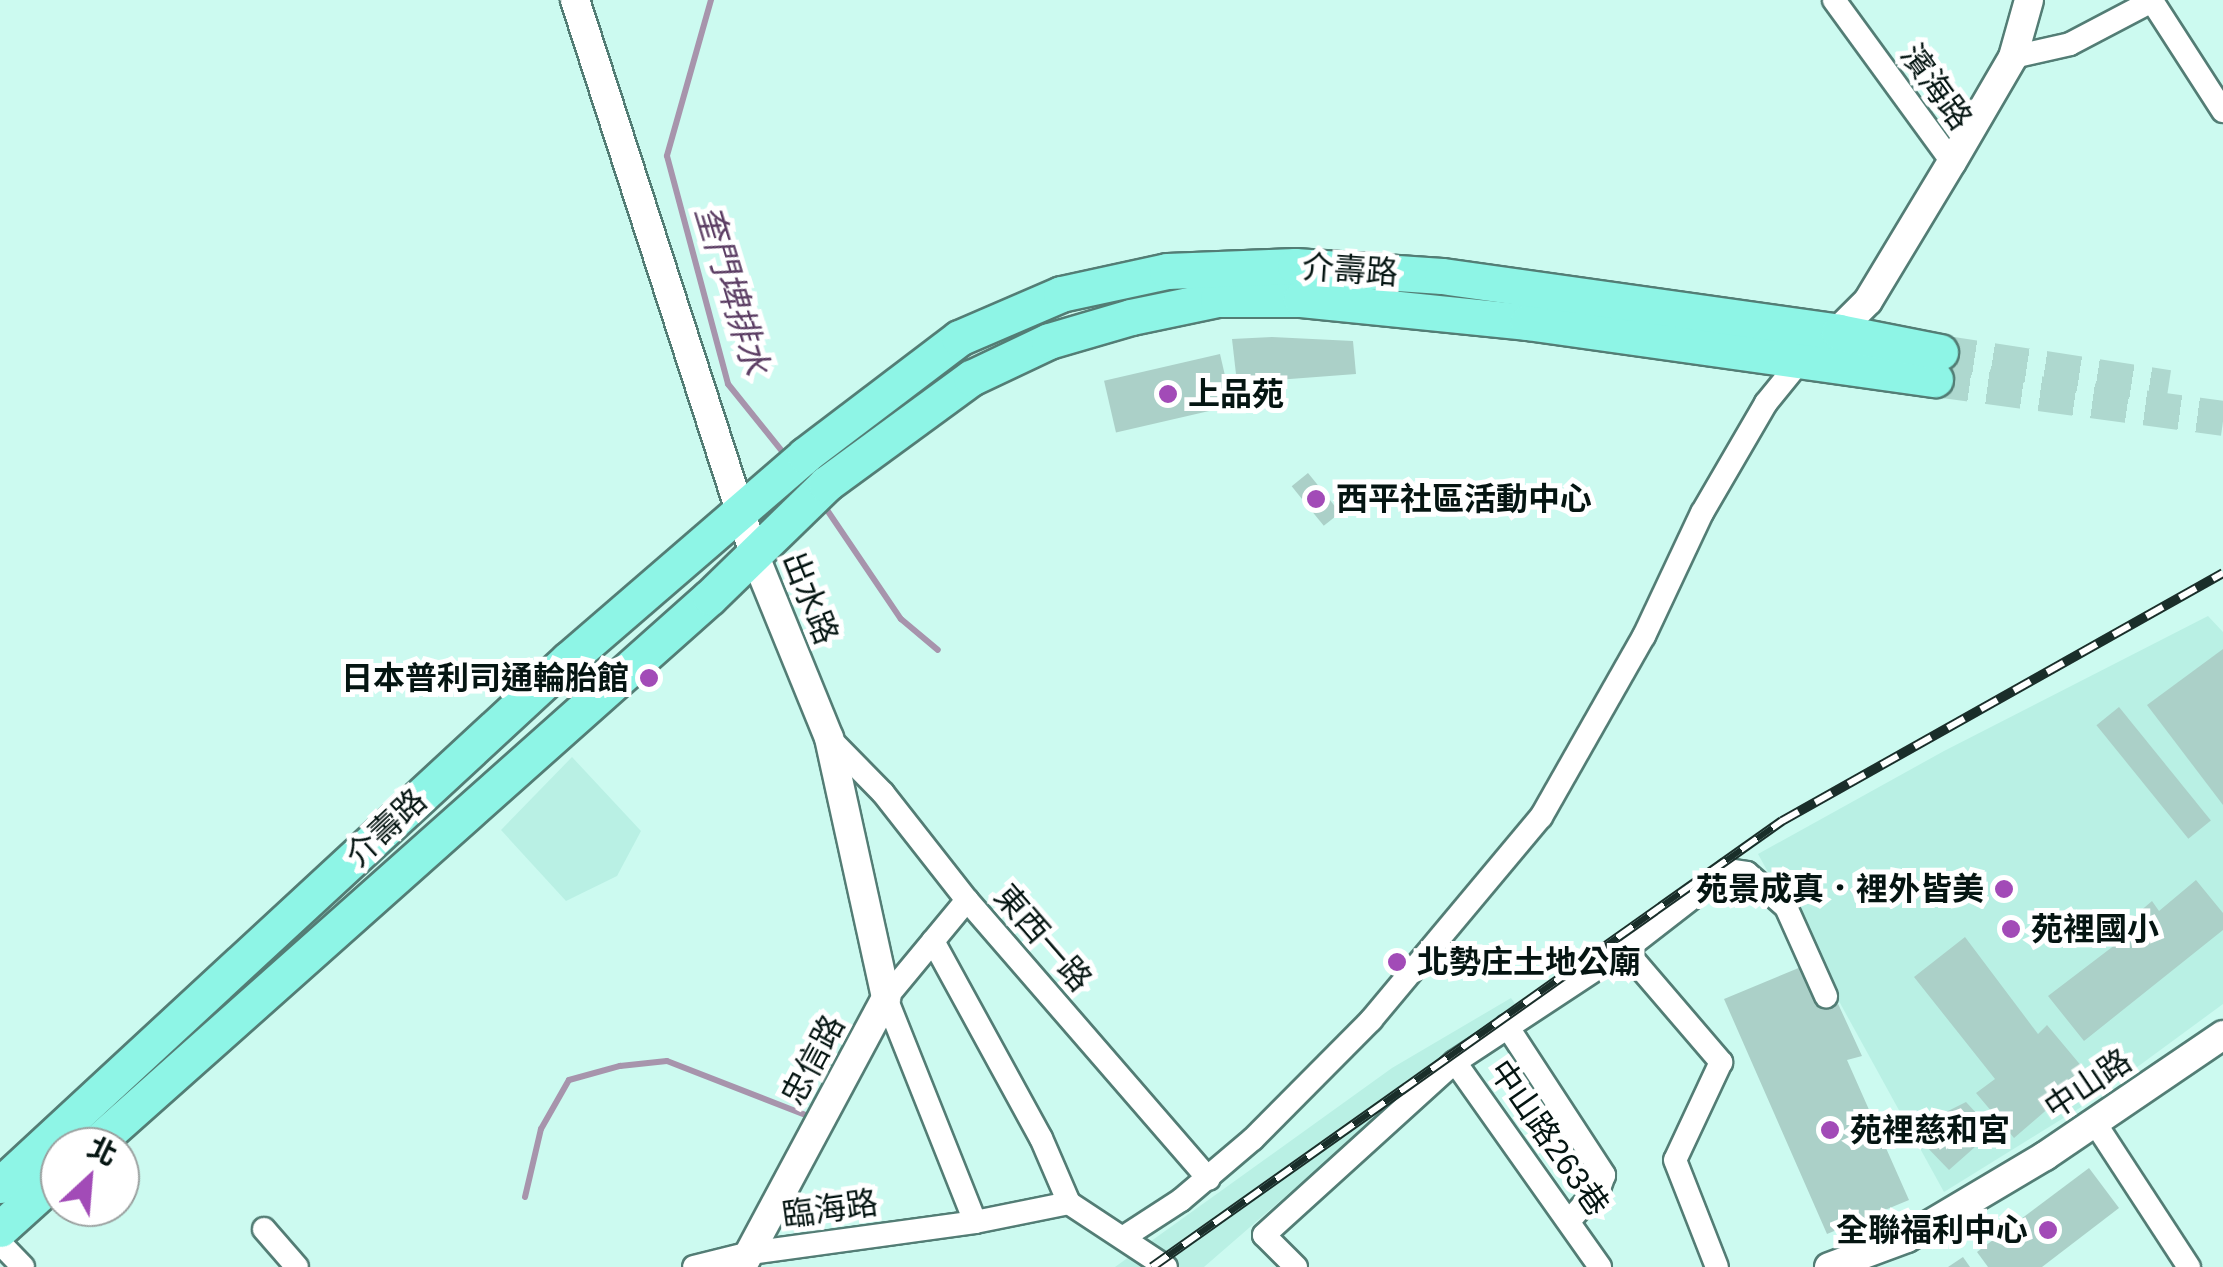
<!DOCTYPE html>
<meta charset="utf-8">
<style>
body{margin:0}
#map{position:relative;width:2223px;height:1267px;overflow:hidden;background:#ccfaf0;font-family:Arial,"Noto Sans TC",sans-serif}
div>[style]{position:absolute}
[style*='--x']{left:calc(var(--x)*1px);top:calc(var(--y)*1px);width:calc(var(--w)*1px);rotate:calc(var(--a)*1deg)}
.built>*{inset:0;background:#b9f0e4}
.stream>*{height:6px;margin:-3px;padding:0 3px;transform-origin:3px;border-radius:3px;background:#a794ac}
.building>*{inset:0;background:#abd0c8;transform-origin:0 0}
.primary-tunnel>*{height:35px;margin-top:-17.5px;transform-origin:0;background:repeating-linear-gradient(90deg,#aed8cf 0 35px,transparent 0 53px)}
.roads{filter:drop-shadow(2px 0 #537d75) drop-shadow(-2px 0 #537d75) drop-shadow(0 2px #537d75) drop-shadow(0 -2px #537d75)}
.minor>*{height:22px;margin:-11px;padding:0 11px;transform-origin:11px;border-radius:11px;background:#fff}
.tertiary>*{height:28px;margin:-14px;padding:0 14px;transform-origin:14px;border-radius:14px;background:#fff}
.primary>*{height:35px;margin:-17.5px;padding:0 17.5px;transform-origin:17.5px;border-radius:17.5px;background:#8ef5e6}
.rail>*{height:10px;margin-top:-5px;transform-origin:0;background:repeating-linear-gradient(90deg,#fff 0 19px,#1a2e2a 0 38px);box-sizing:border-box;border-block:2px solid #1a2e2a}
.dots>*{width:28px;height:28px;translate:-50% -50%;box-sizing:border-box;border:5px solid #fff;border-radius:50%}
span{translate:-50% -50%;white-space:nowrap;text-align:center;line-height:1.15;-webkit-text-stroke:10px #fff;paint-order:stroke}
.street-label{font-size:32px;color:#051512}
.poi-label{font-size:32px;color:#051512;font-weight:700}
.left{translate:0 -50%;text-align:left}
.right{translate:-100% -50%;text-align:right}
.water-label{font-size:35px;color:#5c3e64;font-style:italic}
.north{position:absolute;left:40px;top:1127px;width:100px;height:100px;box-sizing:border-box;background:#fff;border:2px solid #9ba1a0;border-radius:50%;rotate:26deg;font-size:28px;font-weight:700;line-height:40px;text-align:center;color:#051512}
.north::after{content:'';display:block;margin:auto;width:35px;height:45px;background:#a24bb7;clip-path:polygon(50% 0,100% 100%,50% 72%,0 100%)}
</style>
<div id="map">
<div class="built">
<i style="clip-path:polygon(2208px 616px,2223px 632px,2223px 1004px,2091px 1101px,1944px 1192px,1758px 854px,1944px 751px)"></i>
<i style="clip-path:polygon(572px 757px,641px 831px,617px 876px,566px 901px,501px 830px)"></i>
<i style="clip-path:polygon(1511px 998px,1521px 1012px,1361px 1131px,1204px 1267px,1115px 1267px,1392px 1068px)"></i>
</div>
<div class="stream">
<i style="--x:711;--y:0;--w:162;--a:105.8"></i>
<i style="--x:667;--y:156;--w:236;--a:75"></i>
<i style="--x:728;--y:384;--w:91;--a:51.2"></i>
<i style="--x:823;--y:504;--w:139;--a:55.9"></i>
<i style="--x:901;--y:619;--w:48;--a:40"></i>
<i style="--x:525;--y:1197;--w:70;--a:-76.8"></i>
<i style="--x:541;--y:1129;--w:56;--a:-60.3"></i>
<i style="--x:569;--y:1080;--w:53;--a:-15.4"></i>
<i style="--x:620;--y:1066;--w:47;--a:-6.1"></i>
<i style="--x:667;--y:1061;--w:157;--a:21.3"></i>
</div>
<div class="building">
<i style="clip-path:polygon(1272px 337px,1353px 341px,1356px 374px,1237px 383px,1232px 339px)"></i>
<i style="left:1220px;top:354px;width:53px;height:119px;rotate:77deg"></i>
<i style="left:1308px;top:473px;width:51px;height:21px;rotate:51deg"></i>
<i style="clip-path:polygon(2223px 649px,2223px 805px,2147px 705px)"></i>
<i style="left:2119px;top:707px;width:146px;height:29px;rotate:51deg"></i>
<i style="clip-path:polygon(2196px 880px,2223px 913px,2223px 930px,2084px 1041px,2048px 996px,2145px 922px,2138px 913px,2152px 901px,2159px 911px)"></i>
<i style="clip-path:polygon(1965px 937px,2038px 1034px,2047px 1025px,2088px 1074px,2014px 1138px,1976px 1093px,1995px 1079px,1914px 977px)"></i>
<i style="clip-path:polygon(1818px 960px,1862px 1056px,1847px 1060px,1909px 1200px,1827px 1234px,1724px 999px)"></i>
<i style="clip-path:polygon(1966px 1102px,1993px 1131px,1949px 1170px,1920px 1140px,1940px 1115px)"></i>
<i style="clip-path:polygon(2089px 1168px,2119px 1208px,2042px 1267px,1988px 1267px,1977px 1252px)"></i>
<i style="clip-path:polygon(1963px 1257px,1970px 1267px,1948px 1267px)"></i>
</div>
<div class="primary-tunnel">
<i style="--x:1940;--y:352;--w:231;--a:8.7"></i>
<i style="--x:1935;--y:379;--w:291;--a:7.7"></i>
</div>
<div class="roads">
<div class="minor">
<i style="--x:1834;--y:0;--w:200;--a:53.9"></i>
<i style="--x:2013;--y:57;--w:58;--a:-12.8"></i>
<i style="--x:2070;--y:44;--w:93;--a:-27.7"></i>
<i style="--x:2152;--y:1;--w:131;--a:57.2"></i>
<i style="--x:829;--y:738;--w:77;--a:45.5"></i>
<i style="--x:883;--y:793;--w:136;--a:51.9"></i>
<i style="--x:967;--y:900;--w:369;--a:49.1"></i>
<i style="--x:967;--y:900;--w:127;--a:129.6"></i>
<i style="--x:886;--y:998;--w:241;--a:68.3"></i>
<i style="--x:933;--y:941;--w:225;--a:61.3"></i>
<i style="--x:1041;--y:1138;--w:71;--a:66.7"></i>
<i style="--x:1625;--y:950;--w:148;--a:49.4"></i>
<i style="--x:1721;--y:1062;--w:108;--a:115.1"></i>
<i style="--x:1675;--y:1160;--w:115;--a:68.6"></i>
<i style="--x:1507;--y:1026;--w:178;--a:56.9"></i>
<i style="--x:1604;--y:1175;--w:12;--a:110"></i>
<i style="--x:1600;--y:1186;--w:47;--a:131.5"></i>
<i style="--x:1455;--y:1062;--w:204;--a:-33.4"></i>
<i style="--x:1625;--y:950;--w:130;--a:-37.8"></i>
<i style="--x:1728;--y:870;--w:19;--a:9"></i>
<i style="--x:1747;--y:873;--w:52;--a:41.1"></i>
<i style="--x:1786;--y:907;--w:98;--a:65.8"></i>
<i style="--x:2095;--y:1123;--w:172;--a:56.9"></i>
<i style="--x:264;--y:1229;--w:50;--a:49"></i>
<i style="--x:1124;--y:1237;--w:68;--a:-33"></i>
<i style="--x:1181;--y:1200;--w:94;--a:-40.3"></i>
<i style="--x:1253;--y:1139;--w:168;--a:-45.2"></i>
<i style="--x:1371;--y:1020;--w:265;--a:-50.1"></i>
<i style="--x:1541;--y:817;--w:208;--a:-60.4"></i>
<i style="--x:1644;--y:636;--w:136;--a:-64.8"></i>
<i style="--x:1702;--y:513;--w:127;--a:-59.8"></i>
<i style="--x:1766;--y:403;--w:55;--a:-50.9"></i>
<i style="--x:0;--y:1243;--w:33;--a:46"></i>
<i style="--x:694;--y:1267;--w:58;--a:-14"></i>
<i style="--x:750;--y:1253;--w:227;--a:-7.8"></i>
<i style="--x:975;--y:1222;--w:96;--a:-11.4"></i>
<i style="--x:1069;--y:1203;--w:116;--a:33.4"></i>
<i style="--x:1296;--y:1267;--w:45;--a:-135"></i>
<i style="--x:1264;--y:1235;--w:258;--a:-42.2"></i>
<i style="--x:1455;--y:1062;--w:251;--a:54.7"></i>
</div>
<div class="tertiary">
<i style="--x:575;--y:0;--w:582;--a:72.09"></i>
<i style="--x:754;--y:554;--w:199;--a:67.8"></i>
<i style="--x:829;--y:738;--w:266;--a:77.6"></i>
<i style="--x:886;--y:998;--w:305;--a:118.2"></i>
<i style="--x:1829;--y:340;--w:55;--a:-45"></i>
<i style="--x:1868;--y:301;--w:162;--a:-58.9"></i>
<i style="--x:1952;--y:162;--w:121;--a:-59.8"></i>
<i style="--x:2013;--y:57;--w:59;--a:-74.3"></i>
<i style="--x:1829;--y:1267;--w:83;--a:-20.4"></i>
<i style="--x:1907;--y:1238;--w:161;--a:-30.7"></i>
<i style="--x:2045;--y:1156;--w:215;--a:-34.2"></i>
</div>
<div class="primary">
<i style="--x:92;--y:1147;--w:827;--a:-41.67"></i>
<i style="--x:710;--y:597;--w:162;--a:-44.2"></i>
<i style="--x:826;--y:484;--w:180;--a:-36.2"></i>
<i style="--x:971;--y:378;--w:86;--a:-25.4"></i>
<i style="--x:1049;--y:341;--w:85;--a:-16.3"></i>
<i style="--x:1131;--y:317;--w:89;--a:-11.7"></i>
<i style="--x:1218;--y:299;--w:83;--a:0"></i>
<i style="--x:1301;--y:299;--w:228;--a:5.8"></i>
<i style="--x:1528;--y:322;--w:411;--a:8"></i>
<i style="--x:0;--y:1185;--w:775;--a:-42.75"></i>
<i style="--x:569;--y:659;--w:312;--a:-40.8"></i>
<i style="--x:805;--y:455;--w:193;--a:-37.2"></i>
<i style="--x:959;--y:338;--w:111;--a:-23.3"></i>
<i style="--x:1061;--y:294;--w:108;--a:-12.2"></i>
<i style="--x:1167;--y:271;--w:128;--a:-2.2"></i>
<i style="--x:1295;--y:266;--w:147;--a:3.9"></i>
<i style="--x:1442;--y:276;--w:401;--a:8"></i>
<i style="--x:1839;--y:332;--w:103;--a:11.2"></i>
<i style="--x:0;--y:1229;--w:81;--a:-42"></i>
</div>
</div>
<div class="rail">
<i style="--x:1152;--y:1267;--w:772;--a:-35.3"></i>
<i style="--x:1782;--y:821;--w:506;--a:-29.35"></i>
</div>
<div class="dots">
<i style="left:1168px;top:394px;background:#a24bb7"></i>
<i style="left:1316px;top:499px;background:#a24bb7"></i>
<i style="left:649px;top:678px;background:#a24bb7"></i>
<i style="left:2004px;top:889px;background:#a24bb7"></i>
<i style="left:2011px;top:929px;background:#a24bb7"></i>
<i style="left:1397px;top:962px;background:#a24bb7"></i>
<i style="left:1830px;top:1130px;background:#a24bb7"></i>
<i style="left:2048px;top:1230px;background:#a24bb7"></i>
</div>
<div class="street-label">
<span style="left:1936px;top:87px;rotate:54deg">濱海路</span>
<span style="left:1350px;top:270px;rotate:4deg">介壽路</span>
<span style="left:810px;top:598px;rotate:68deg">出水路</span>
<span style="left:386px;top:828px;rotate:-43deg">介壽路</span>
<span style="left:1043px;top:938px;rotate:49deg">東西一路</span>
<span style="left:813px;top:1060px;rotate:-62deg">忠信路</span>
<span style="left:2088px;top:1084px;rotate:-34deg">中山路</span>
<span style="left:1549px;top:1138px;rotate:55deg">中山路263巷</span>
<span style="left:830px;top:1209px;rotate:-8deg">臨海路</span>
</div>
<div class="poi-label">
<span class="left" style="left:1188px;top:394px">上品苑</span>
<span class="left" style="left:1336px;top:499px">西平社區活動中心</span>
<span class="right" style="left:629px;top:678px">日本普利司通輪胎館</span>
<span class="right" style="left:1984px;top:889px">苑景成真．裡外皆美</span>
<span class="left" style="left:2031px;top:929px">苑裡國小</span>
<span class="left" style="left:1417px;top:962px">北勢庄土地公廟</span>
<span class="left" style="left:1850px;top:1130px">苑裡慈和宮</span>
<span class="right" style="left:2028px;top:1230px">全聯福利中心</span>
</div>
<div class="water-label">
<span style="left:732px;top:290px;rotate:73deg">奎門埤排水</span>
</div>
<div class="north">北</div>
</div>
